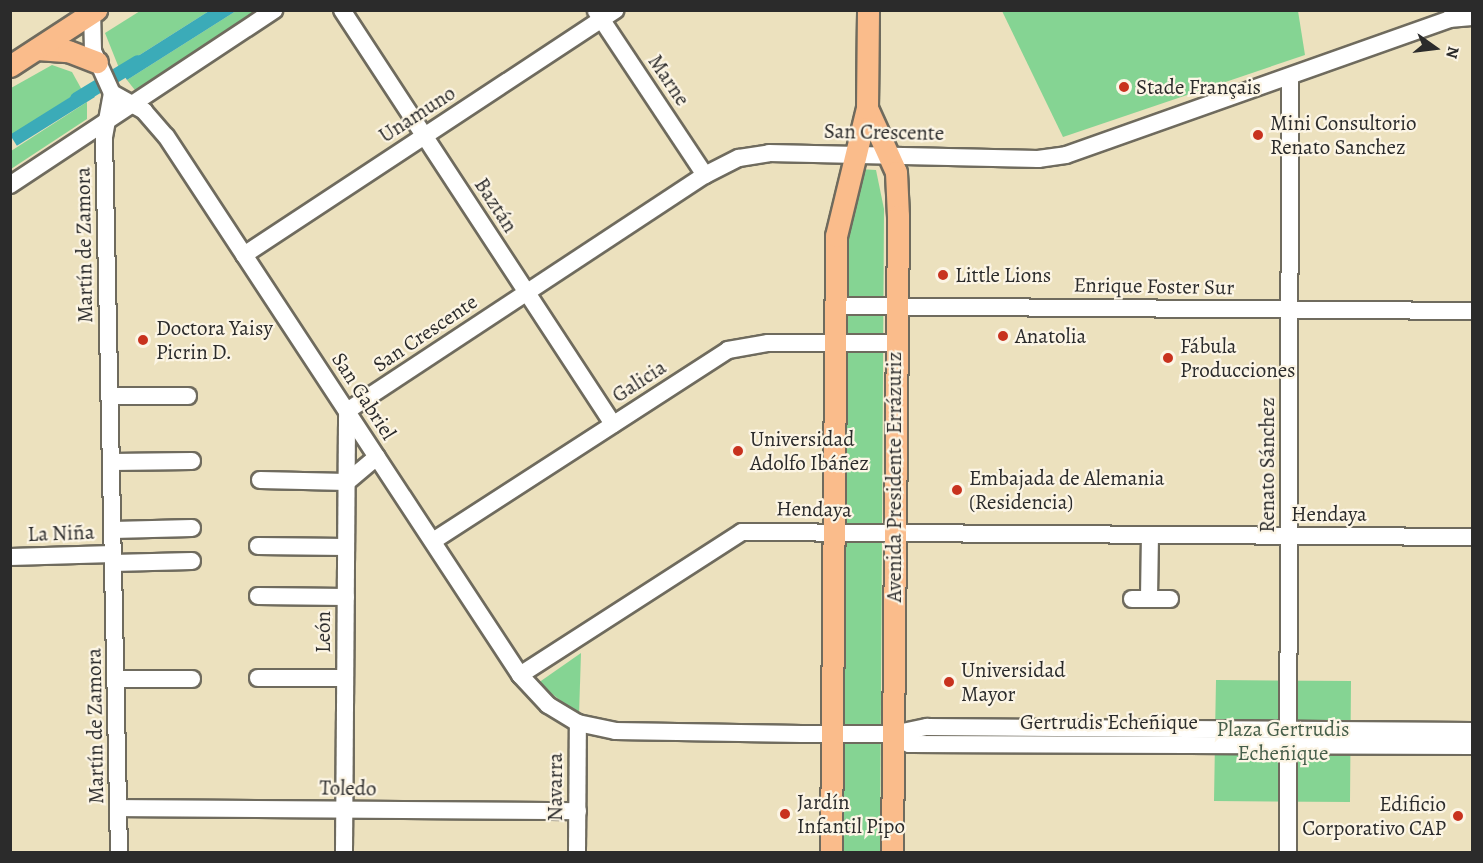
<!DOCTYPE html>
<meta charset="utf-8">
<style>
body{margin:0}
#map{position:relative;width:1483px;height:863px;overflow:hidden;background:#ece1be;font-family:Alegreya,serif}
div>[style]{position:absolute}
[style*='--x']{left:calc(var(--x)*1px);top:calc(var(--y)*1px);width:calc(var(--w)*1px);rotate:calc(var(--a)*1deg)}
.green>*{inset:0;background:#85d493}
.water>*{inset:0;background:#3babb8;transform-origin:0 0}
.canal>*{height:14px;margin:-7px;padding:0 7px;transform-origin:7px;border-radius:7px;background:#3babb8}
.roads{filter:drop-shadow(2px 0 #6f6b5e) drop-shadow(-2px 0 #6f6b5e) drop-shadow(0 2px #6f6b5e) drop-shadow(0 -2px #6f6b5e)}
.minor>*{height:16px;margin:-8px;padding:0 8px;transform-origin:8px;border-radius:8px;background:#fff}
.major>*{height:21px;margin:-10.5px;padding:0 10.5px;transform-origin:10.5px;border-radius:10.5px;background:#fabc8b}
.dots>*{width:16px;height:16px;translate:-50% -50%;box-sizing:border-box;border:3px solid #fcf5e5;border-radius:50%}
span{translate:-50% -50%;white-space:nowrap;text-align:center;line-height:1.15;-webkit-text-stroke:4.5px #fcf5e5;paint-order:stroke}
.street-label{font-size:21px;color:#2b2b2b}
.poi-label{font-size:21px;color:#2b2b2b}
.left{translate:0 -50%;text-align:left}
.right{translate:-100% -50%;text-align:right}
.park-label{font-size:21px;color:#465e4a}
.frame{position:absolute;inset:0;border:12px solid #2b2b2b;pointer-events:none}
.north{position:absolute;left:1405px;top:18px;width:60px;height:60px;-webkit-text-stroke:4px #fcf5e5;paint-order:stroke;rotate:104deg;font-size:16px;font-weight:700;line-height:24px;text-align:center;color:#2b2b2b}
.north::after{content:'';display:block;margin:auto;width:21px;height:27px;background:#2b2b2b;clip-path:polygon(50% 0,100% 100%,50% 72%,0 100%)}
</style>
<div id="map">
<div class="green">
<i style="clip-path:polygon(140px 11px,209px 11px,119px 68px,105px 33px)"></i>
<i style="clip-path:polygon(236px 11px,259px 11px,138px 94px,127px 80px)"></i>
<i style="clip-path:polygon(1002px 11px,1298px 11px,1305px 55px,1063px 137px)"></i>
<i style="clip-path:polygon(52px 65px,72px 72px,82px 90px,11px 136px,11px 88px)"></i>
<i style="clip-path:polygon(87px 102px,87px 119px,11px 169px,11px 151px)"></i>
<i style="clip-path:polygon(859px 169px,876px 170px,884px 209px,880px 852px,838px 852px,843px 242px)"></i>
<i style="clip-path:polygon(581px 653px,579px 715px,538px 683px)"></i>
<i style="clip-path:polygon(1216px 680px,1351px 681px,1350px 802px,1214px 801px,1215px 741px,916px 738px,917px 732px,1215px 734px)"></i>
</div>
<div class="water">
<i style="clip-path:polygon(209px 11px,236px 11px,127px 80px,119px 68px)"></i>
<i style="left:88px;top:86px;width:13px;height:92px;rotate:58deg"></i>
</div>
<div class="canal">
<i style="--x:77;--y:99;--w:71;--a:-31.2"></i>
</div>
<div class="roads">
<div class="minor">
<i style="--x:92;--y:10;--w:41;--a:88.6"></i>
<i style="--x:93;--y:51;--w:46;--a:65.7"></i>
<i style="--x:342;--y:10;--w:495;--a:56.8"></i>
<i style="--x:596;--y:11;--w:197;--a:56.4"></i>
<i style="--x:112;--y:93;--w:37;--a:29"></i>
<i style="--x:144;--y:111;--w:33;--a:49"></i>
<i style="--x:166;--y:136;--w:645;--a:56.7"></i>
<i style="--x:520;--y:675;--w:41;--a:47"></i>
<i style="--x:548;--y:705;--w:35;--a:31"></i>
<i style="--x:578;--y:723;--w:38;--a:12"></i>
<i style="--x:615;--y:731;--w:187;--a:0.9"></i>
<i style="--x:802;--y:734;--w:91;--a:0"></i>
<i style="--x:893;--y:734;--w:35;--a:-12"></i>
<i style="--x:927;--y:727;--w:545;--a:0.42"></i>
<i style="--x:112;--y:93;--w:45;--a:100.3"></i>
<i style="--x:104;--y:137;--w:715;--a:88.8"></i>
<i style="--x:10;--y:185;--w:317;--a:-33.5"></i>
<i style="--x:244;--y:255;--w:445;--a:-33.4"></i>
<i style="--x:836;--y:306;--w:636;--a:0.45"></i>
<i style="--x:110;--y:396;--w:78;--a:0"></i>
<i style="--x:112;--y:462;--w:80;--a:-0.7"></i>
<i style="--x:260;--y:480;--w:87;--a:1.3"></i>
<i style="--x:347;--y:482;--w:39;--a:-40"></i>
<i style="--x:113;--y:530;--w:79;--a:-1.5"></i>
<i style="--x:433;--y:541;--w:351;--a:-32.9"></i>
<i style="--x:728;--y:350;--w:41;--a:-9.9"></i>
<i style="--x:768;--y:343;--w:127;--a:0"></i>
<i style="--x:258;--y:546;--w:88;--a:0.7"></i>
<i style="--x:10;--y:557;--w:103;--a:-1.7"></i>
<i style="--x:113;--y:563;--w:79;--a:-1.5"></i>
<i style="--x:258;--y:596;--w:88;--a:0.7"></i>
<i style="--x:1149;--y:598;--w:63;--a:-89.1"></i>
<i style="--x:1132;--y:599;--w:38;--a:0"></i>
<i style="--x:520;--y:675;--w:264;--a:-32.8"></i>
<i style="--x:742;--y:532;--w:730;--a:0.39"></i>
<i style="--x:258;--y:678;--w:87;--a:0"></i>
<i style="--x:117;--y:679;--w:75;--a:0"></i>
<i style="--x:893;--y:734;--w:19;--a:32"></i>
<i style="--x:909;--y:744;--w:563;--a:0.2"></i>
<i style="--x:118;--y:808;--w:460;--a:0.4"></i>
<i style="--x:344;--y:852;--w:441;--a:-89.6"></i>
<i style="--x:347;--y:411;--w:429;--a:-33.4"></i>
<i style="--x:705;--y:175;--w:38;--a:-27"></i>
<i style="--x:739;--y:158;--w:30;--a:-9"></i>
<i style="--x:769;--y:153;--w:269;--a:1.3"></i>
<i style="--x:1038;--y:159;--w:28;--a:-8"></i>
<i style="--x:1066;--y:155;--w:406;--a:-19.5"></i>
<i style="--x:1449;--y:19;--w:23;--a:-5"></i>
<i style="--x:577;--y:852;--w:129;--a:-89.6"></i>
<i style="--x:1288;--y:852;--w:775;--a:-89.85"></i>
</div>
<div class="major">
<i style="--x:37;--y:49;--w:31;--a:4"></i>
<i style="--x:68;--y:51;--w:31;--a:21"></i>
<i style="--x:10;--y:66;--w:103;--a:-33.1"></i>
<i style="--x:867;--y:108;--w:70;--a:65.6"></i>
<i style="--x:896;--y:172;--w:44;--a:87.4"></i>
<i style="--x:898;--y:216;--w:636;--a:90.54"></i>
<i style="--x:831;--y:852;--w:616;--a:-89.53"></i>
<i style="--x:836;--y:236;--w:132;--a:-76.4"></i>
<i style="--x:867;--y:108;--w:98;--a:-89.4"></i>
</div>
</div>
<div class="dots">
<i style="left:1124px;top:87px;background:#c8321e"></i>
<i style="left:1258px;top:135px;background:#c8321e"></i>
<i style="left:943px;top:275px;background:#c8321e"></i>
<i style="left:1003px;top:336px;background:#c8321e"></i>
<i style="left:143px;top:340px;background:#c8321e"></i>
<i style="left:1168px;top:358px;background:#c8321e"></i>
<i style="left:738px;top:451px;background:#c8321e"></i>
<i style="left:957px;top:490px;background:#c8321e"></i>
<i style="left:949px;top:682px;background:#c8321e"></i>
<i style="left:785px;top:814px;background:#c8321e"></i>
<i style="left:1458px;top:816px;background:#c8321e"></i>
</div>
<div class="street-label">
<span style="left:669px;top:80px;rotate:56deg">Marne</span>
<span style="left:417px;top:114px;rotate:-33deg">Unamuno</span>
<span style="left:884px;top:132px;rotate:1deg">San Crescente</span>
<span style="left:496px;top:205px;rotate:57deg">Baztán</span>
<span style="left:84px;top:245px;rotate:-91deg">Martín de Zamora</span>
<span style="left:1154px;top:286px;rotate:1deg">Enrique Foster Sur</span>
<span style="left:425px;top:333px;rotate:-34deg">San Crescente</span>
<span style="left:639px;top:381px;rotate:-33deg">Galicia</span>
<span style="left:364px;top:396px;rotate:57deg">San Gabriel</span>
<span style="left:1267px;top:465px;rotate:-90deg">Renato Sánchez</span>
<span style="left:894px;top:477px;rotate:-90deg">Avenida Presidente Errázuriz</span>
<span style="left:814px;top:509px;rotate:1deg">Hendaya</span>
<span style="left:1329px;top:514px">Hendaya</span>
<span style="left:61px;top:533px;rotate:-2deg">La Niña</span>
<span style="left:323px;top:632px;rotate:-90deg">León</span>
<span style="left:1109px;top:722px">Gertrudis Echeñique</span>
<span style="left:95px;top:726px;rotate:-91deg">Martín de Zamora</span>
<span style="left:555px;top:787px;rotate:-90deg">Navarra</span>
<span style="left:348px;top:788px;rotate:1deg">Toledo</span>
</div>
<div class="poi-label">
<span class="left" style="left:1136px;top:87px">Stade Français</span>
<span class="left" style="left:1270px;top:135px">Mini Consultorio<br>Renato Sanchez</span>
<span class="left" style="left:955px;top:275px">Little Lions</span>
<span class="left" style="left:156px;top:340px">Doctora Yaisy<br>Picrin D.</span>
<span class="left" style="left:1015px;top:336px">Anatolia</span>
<span class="left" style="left:1180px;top:358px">Fábula<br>Producciones</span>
<span class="left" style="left:750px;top:451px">Universidad<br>Adolfo Ibáñez</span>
<span class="left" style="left:969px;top:490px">Embajada de Alemania<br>(Residencia)</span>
<span class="left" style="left:961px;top:682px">Universidad<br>Mayor</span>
<span class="left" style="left:797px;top:814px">Jardín<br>Infantil Pipo</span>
<span class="right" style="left:1446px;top:816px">Edificio<br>Corporativo CAP</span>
</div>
<div class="park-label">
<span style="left:1283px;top:741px">Plaza Gertrudis<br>Echeñique</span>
</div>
<div class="frame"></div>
<div class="north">N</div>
</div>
